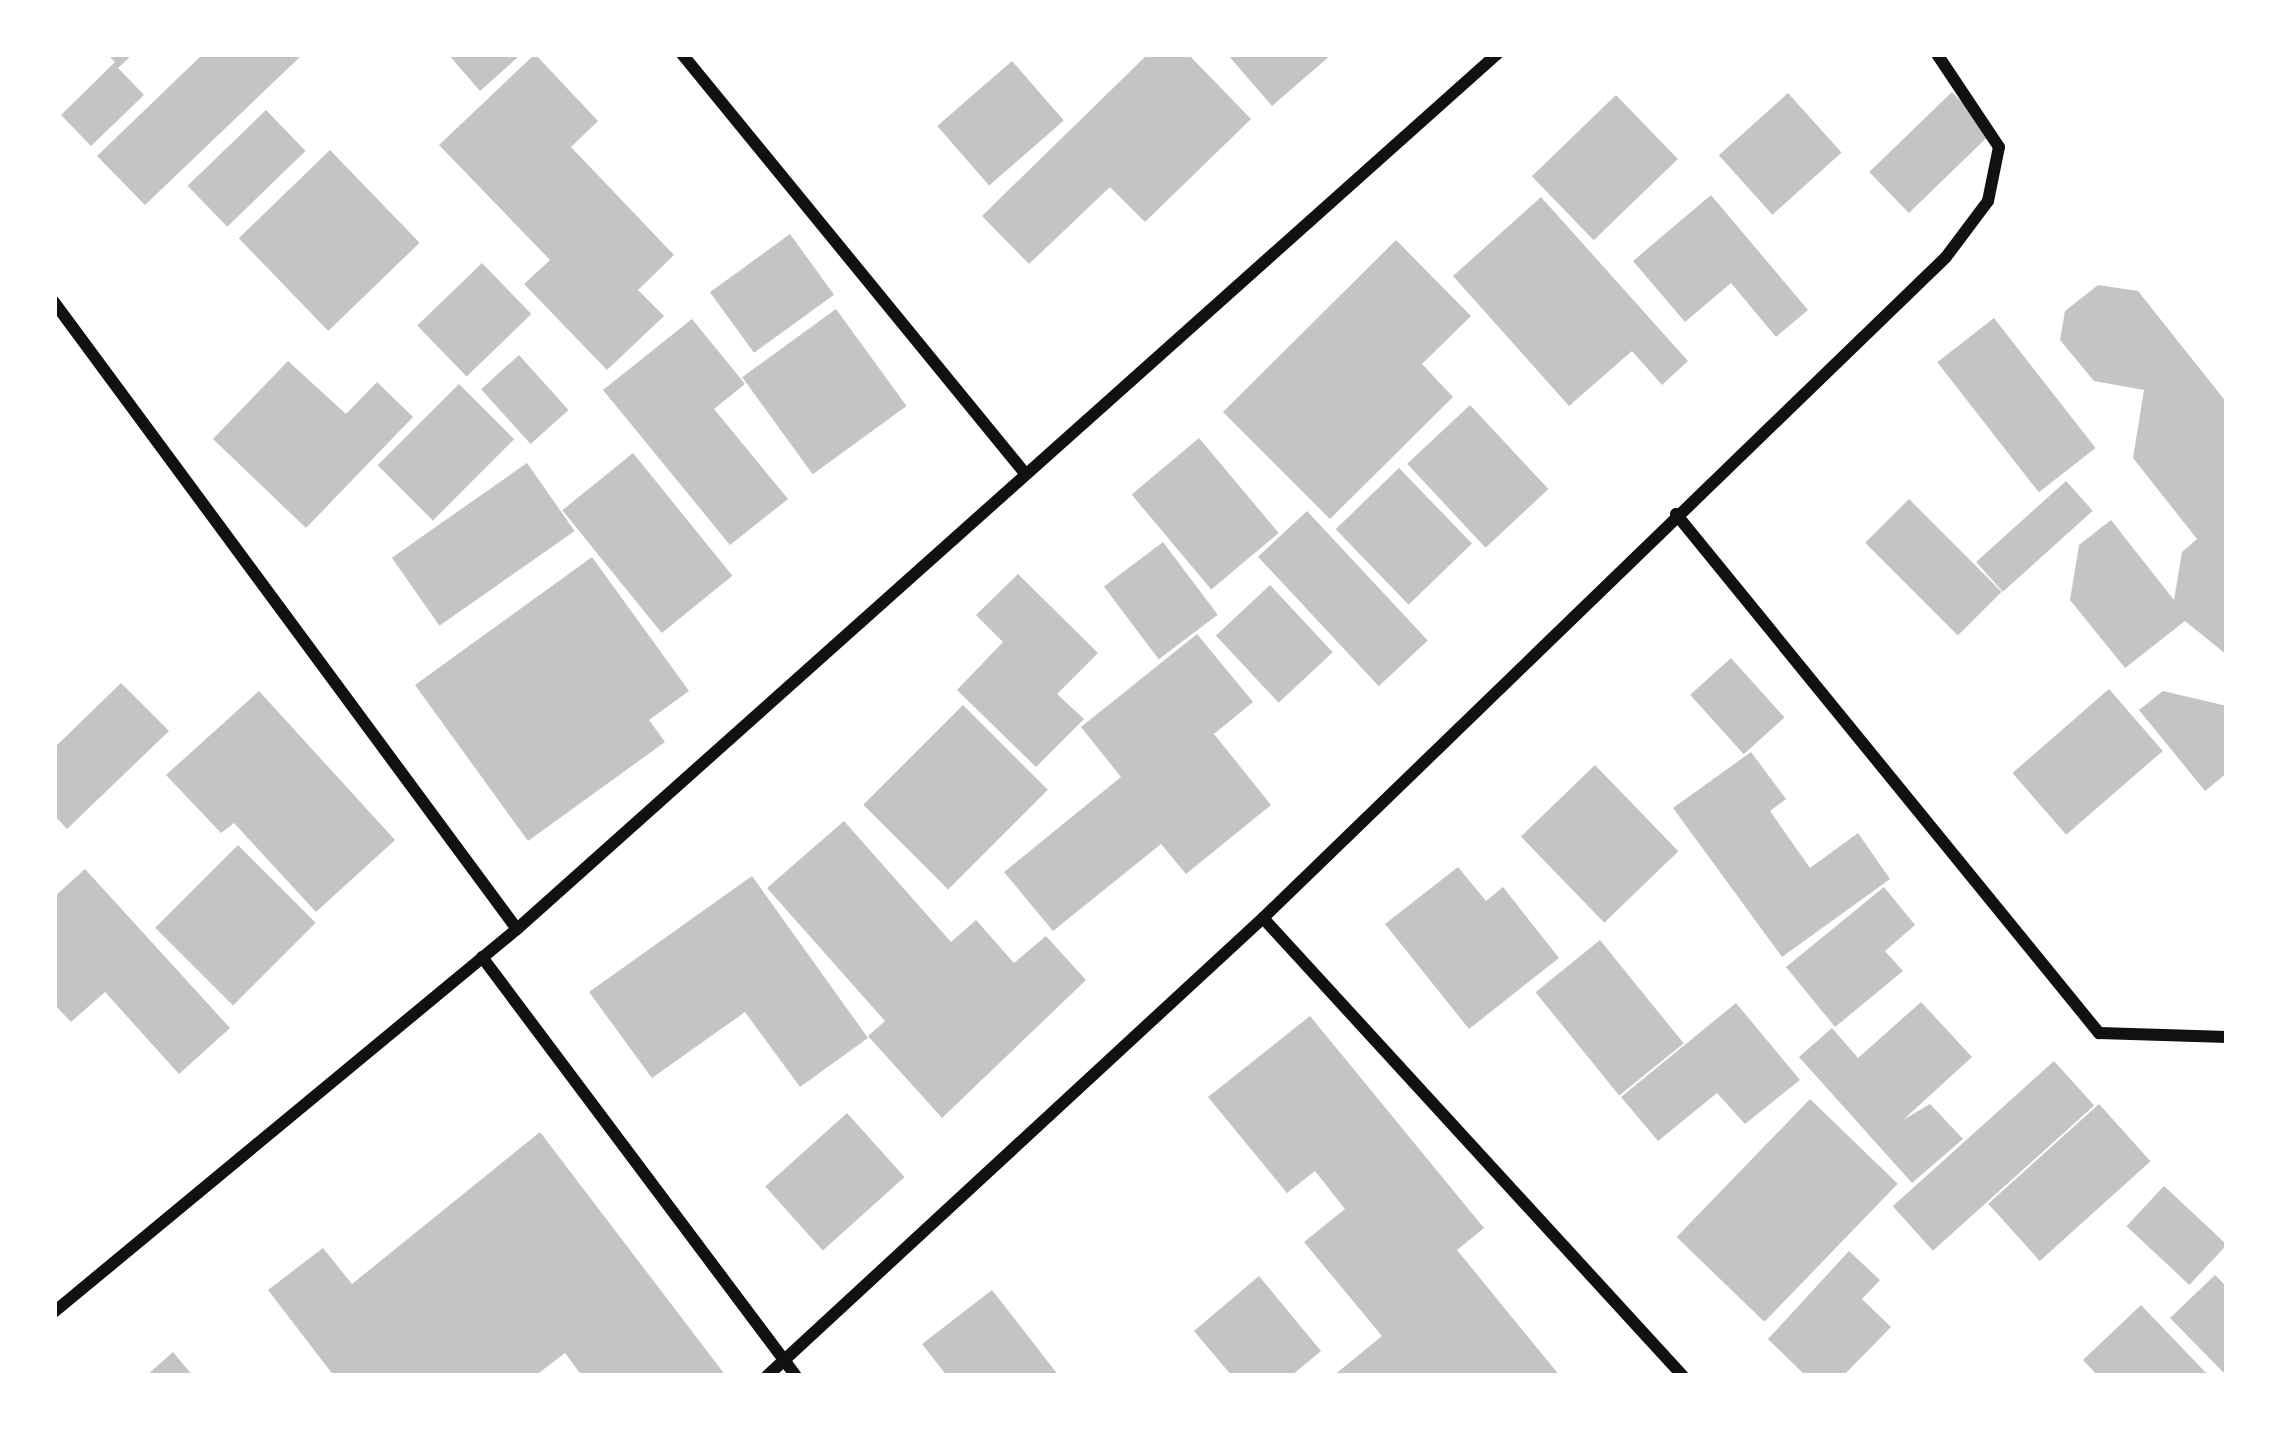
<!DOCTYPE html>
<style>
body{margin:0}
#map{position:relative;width:2281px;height:1430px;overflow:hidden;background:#fff;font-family:"Titillium Web",sans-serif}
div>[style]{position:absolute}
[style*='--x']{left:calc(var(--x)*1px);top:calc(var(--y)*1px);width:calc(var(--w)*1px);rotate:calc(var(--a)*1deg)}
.building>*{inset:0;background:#c4c4c4;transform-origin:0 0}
.minor>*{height:12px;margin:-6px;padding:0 6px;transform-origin:6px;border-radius:6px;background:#111}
span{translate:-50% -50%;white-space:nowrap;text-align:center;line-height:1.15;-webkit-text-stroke:12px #fff;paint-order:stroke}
.frame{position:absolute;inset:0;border:57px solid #fff;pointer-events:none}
</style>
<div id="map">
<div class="building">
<i style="clip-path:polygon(107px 54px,133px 54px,118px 68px,144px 95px,91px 146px,61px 115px,115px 62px)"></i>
<i style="clip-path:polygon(203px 54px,303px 54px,145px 205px,97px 156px)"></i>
<i style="clip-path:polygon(448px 54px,515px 54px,518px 57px,480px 91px)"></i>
<i style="clip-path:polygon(535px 54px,598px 121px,571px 147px,674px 255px,638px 290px,664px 316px,607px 370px,524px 284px,550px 260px,439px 145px)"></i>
<i style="clip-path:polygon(1148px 54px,1188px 54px,1251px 119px,1145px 222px,1110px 187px,1029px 264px,982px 216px)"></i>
<i style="clip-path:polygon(1227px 54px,1332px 54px,1272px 106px)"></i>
<i style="left:1012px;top:61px;width:79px;height:99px;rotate:49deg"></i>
<i style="left:1952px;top:92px;width:57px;height:115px;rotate:46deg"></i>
<i style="left:1788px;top:93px;width:80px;height:93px;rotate:48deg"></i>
<i style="left:1616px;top:95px;width:89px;height:117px;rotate:46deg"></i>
<i style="left:266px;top:110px;width:57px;height:109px;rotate:46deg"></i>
<i style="left:330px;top:150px;width:129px;height:127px;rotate:46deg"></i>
<i style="clip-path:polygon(1711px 195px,1808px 310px,1776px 337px,1731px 283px,1685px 322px,1633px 261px)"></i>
<i style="clip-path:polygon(1541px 197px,1688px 361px,1662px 385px,1632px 351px,1569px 406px,1453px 276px)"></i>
<i style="left:790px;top:234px;width:75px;height:99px;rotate:54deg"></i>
<i style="clip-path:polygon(1396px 240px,1471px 316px,1422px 364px,1453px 397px,1330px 519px,1223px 412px)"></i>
<i style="left:482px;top:263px;width:71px;height:90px;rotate:46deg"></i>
<i style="clip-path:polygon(2098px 285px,2138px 291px,2227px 403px,2227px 655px,2185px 621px,2125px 668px,2070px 600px,2079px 545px,2111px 520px,2174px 600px,2182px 552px,2197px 539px,2133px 458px,2144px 390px,2094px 381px,2060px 340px,2065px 311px)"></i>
<i style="left:836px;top:309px;width:120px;height:116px;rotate:54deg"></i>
<i style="left:1994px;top:318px;width:165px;height:72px;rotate:52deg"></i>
<i style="clip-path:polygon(692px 319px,745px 384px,714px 409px,788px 499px,730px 545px,603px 390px)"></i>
<i style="left:519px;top:355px;width:74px;height:51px;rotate:48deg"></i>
<i style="clip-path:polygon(288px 361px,346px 414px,377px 382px,413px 417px,306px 528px,213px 439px)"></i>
<i style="left:459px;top:384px;width:78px;height:115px;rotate:45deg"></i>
<i style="left:1470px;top:405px;width:115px;height:86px;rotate:47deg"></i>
<i style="left:1199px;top:438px;width:124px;height:88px;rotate:50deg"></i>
<i style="left:633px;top:453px;width:158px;height:91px;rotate:51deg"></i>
<i style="left:527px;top:463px;width:83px;height:165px;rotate:55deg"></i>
<i style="left:1399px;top:468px;width:105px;height:88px;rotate:46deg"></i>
<i style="left:2066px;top:481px;width:40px;height:121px;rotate:48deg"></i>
<i style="left:1909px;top:499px;width:131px;height:62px;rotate:45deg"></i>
<i style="left:1307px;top:511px;width:177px;height:67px;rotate:47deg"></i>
<i style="left:1163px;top:542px;width:91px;height:74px;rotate:53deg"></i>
<i style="clip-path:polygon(592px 557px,689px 691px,649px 720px,665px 742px,528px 841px,415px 685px)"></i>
<i style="clip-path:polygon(1018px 574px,1098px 653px,1057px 694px,1084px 719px,1036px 767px,957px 690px,1003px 642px,976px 615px)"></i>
<i style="left:1270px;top:585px;width:92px;height:74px;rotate:47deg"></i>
<i style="clip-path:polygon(1197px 634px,1253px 702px,1214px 734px,1271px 805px,1186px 874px,1161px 844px,1053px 931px,1004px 872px,1121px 777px,1081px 727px)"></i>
<i style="left:1731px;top:658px;width:80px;height:55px;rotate:48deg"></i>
<i style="clip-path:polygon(121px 683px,169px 731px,67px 829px,54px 815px,54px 748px)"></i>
<i style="left:2109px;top:689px;width:82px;height:128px;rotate:49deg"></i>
<i style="clip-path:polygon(259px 691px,395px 840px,316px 912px,234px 823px,221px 833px,166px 775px)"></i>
<i style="clip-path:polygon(2163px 691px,2227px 706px,2227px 773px,2205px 791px,2139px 710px)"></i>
<i style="left:963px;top:705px;width:120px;height:141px;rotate:45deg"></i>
<i style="clip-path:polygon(1751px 752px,1786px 799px,1770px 811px,1810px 868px,1858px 833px,1890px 879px,1782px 957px,1673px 808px)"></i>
<i style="left:1595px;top:765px;width:120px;height:103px;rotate:46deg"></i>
<i style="clip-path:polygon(844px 821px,951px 942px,976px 920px,1014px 963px,1046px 936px,1086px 980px,942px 1118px,868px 1036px,885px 1021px,767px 888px)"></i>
<i style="left:238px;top:845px;width:110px;height:117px;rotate:45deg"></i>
<i style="clip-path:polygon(1458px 867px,1486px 901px,1503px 887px,1559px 958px,1469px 1029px,1385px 924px)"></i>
<i style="clip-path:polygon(85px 869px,230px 1028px,179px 1074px,105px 992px,71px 1022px,54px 1004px,54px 897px)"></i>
<i style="clip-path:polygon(752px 876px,868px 1038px,800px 1087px,745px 1012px,652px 1078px,589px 992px)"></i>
<i style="clip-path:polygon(1884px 887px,1915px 925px,1885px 951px,1903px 971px,1835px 1027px,1786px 967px)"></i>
<i style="left:1600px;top:940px;width:133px;height:83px;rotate:51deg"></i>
<i style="clip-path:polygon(1921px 1002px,1972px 1057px,1903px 1120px,1930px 1104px,1963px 1139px,1912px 1183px,1799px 1057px,1832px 1028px,1858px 1058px)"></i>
<i style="clip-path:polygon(1736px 1003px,1800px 1080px,1745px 1124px,1717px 1093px,1658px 1141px,1621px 1097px)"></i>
<i style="clip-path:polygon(1310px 1016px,1484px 1228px,1457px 1250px,1560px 1376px,1333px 1376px,1382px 1336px,1304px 1242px,1345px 1209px,1315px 1171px,1287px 1193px,1208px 1097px)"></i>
<i style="left:2054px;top:1061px;width:60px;height:217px;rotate:48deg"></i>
<i style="left:1810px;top:1099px;width:122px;height:192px;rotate:44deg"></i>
<i style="left:2099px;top:1104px;width:77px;height:149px;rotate:48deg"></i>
<i style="left:847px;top:1113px;width:86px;height:110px;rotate:48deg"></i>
<i style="clip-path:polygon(540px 1132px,726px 1376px,582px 1376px,565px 1353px,535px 1376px,334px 1376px,268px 1290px,323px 1248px,352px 1284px)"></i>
<i style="left:2164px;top:1186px;width:86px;height:55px;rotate:43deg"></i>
<i style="clip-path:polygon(1849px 1251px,1880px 1280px,1862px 1299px,1891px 1327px,1843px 1376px,1806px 1376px,1768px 1339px)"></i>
<i style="clip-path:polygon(2215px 1275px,2227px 1287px,2227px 1376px,2170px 1318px)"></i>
<i style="clip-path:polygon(1259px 1276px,1321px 1351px,1291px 1376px,1232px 1376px,1194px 1331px)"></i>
<i style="clip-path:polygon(992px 1290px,1059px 1376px,947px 1376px,922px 1344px)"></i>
<i style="clip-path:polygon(2141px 1305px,2209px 1376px,2098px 1376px,2083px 1360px)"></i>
<i style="clip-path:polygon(173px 1352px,193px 1376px,146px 1376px)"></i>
</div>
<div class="minor">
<i style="--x:682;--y:54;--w:540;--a:50.71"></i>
<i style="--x:54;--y:302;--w:779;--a:53.56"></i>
<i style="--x:1676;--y:514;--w:670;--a:50.82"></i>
<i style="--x:2099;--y:1033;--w:128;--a:1.8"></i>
<i style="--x:1263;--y:918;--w:621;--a:47.48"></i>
<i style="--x:482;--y:957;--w:524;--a:53.15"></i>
<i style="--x:54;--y:1312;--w:601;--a:-39.6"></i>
<i style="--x:517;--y:929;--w:1314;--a:-41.76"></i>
<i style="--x:767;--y:1376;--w:675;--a:-42.72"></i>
<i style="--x:1263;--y:918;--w:950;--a:-44.06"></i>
<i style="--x:1946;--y:257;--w:70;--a:-53.1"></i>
<i style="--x:1988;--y:201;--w:55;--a:-78.5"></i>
<i style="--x:1999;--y:147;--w:112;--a:-123.7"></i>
</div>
<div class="frame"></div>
</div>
